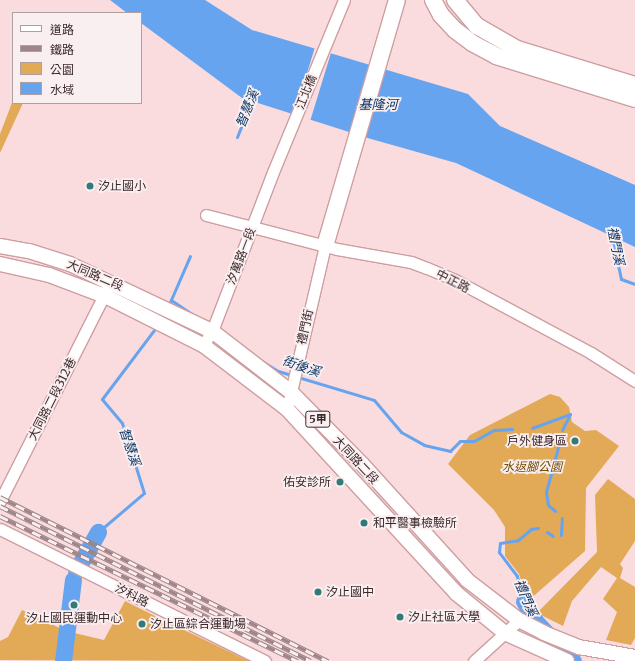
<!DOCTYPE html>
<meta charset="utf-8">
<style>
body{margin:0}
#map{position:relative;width:635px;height:661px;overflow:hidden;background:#fbdcde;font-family:Merriweather,"Noto Sans TC",serif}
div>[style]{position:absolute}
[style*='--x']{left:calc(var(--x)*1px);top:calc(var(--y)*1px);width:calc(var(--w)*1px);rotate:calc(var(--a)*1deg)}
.green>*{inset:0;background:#e2a957}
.water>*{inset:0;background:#66a4ef}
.pier>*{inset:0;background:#fbdcde;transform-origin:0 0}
.stream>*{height:3px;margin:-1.5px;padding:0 1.5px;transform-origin:1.5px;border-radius:1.5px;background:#66a4ef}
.river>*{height:17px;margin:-8.5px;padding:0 8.5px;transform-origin:8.5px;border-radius:8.5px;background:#66a4ef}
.roads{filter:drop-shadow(1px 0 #ce9ea1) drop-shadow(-1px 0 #ce9ea1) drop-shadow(0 1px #ce9ea1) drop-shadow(0 -1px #ce9ea1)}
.minor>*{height:11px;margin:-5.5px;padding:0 5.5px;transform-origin:5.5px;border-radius:5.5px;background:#fff}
.major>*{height:14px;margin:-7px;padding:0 7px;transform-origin:7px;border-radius:7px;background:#fff}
.highway>*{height:16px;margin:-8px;padding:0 8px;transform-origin:8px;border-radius:8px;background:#fff}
.rail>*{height:4.5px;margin-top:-2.25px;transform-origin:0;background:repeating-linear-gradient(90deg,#faeff0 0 9px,#9e8587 0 18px);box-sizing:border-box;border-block:1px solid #9e8587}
.dots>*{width:11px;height:11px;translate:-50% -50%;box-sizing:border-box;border:2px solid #faeff0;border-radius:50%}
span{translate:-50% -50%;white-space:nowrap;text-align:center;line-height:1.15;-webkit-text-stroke:3.5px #faeff0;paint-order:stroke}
.shield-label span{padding:1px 3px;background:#faeff0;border:1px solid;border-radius:3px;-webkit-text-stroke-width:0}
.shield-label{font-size:11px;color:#3c292b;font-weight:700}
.street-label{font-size:12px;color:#3c292b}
.poi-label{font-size:12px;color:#3c292b}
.left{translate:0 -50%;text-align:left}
.right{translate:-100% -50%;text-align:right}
.park-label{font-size:12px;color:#714900;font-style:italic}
.water-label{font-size:13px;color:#0a3665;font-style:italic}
.legend{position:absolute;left:12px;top:12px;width:130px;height:92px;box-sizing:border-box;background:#faeff0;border:1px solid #aea0a1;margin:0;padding:5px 7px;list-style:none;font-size:12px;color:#3c292b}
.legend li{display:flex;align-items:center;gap:8px;height:20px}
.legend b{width:20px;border:1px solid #aea0a1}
</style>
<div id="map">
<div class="green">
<i style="clip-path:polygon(13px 100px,13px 103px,23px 103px,0 153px,0 134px)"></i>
<i style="clip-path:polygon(550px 394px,560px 397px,569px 407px,572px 422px,585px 431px,596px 430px,619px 446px,586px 488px,585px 551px,528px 601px,519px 574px,505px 556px,505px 527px,494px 510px,448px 464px,470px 435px)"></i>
<i style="clip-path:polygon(608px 479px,635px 499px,635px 541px,620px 564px,623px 568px,620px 578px,635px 587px,635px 638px,631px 645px,606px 640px,617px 612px,603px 599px,617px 578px,601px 567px,572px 601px,563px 626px,537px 613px,597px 552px,595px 495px)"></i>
<i style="clip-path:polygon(125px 601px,157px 617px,249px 661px,0 660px,0 641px,8px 637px,22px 610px,66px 631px,104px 640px)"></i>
</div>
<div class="water">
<i style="clip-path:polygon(110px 0,205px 0,252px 30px,468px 94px,500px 126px,635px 185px,635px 247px,456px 163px,371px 139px,242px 98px,141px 23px,141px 13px,127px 13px)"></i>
</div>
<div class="pier">
<i style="left:315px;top:47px;width:17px;height:73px;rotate:17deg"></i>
</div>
<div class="stream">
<i style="--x:237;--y:137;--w:43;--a:-68.2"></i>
<i style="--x:611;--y:232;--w:48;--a:78"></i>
<i style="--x:621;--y:279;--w:15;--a:20"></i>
<i style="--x:171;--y:300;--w:27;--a:34"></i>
<i style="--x:170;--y:302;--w:50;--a:-66.5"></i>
<i style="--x:257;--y:358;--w:25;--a:32"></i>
<i style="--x:278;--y:371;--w:100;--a:16.8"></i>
<i style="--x:374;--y:400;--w:42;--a:49.8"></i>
<i style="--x:401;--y:432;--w:26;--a:29"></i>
<i style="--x:424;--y:445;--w:27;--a:13"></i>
<i style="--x:450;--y:451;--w:14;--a:-45"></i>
<i style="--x:460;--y:441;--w:14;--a:0"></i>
<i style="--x:474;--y:441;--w:23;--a:-29"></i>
<i style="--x:494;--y:430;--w:18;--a:-3"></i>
<i style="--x:532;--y:428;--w:40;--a:-20.2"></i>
<i style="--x:562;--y:430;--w:18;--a:-63"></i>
<i style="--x:555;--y:511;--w:9;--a:-139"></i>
<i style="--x:548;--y:505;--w:13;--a:-99"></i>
<i style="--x:546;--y:492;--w:54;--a:-74.9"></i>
<i style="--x:98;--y:532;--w:60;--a:-40.3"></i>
<i style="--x:144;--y:493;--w:73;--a:-107.4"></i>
<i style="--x:122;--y:423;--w:31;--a:-130"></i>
<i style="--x:102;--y:399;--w:91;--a:-53"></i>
<i style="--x:547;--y:532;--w:7;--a:34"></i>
<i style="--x:561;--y:535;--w:17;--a:-87"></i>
<i style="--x:524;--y:601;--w:26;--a:-106"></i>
<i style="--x:517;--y:576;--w:30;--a:-127"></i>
<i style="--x:499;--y:552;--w:9;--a:-84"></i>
<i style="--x:500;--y:543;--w:18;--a:-9"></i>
<i style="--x:518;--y:540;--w:17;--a:-40"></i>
<i style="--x:531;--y:529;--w:7;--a:-8"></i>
</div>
<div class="river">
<i style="--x:76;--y:571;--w:45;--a:-60.6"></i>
<i style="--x:524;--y:601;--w:23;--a:61"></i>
<i style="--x:535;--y:621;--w:55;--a:46.5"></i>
<i style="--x:63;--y:661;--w:82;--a:-83"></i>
</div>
<div class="roads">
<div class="minor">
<i style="--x:206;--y:215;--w:135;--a:14.5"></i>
<i style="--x:337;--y:249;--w:75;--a:10"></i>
<i style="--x:411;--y:262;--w:17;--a:21"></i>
<i style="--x:427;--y:268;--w:30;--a:23"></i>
<i style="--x:455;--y:280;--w:154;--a:28.2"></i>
<i style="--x:591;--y:353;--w:52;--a:32.5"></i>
<i style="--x:203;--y:345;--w:17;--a:-57"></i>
<i style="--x:212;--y:331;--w:170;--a:-69"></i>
<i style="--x:273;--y:172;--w:186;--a:-67.6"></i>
<i style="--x:287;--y:409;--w:167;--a:-76.9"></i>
<i style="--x:0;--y:501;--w:237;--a:-63.2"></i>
<i style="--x:0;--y:529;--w:296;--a:26.5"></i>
<i style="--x:474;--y:661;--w:61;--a:-42.3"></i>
</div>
<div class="major">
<i style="--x:0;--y:246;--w:29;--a:10"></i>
<i style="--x:29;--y:251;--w:43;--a:17.6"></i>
<i style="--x:70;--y:264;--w:157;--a:25.3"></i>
<i style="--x:212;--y:331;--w:100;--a:37.7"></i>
<i style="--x:291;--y:392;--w:101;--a:45.4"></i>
<i style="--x:362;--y:464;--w:156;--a:47.8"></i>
<i style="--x:467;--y:580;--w:66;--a:37.6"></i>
<i style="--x:519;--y:620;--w:28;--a:27"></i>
<i style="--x:544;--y:633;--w:38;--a:22"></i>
<i style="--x:579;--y:647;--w:57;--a:10.1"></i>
<i style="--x:0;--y:264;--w:50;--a:12.7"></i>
<i style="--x:49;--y:275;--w:60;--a:20.6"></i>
<i style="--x:105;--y:296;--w:110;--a:26.6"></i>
<i style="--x:203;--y:345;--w:106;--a:37.3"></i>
<i style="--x:287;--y:409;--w:250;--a:47.4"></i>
<i style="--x:456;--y:593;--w:63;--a:39.2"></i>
<i style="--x:505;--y:633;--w:68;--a:24.3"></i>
</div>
<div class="highway">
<i style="--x:433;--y:0;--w:17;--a:62"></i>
<i style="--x:441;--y:15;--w:21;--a:47"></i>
<i style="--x:455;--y:30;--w:21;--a:37"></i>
<i style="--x:472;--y:43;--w:27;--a:28"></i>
<i style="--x:496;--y:56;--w:145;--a:17.2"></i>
<i style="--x:455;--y:0;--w:34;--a:50"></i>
<i style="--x:477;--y:26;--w:46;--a:29.9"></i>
<i style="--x:517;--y:49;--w:123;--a:17"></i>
<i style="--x:325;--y:246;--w:256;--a:-73.7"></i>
</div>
</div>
<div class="rail">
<i style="--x:0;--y:497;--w:367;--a:26.6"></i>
<i style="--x:0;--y:506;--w:347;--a:26.5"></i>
<i style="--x:0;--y:516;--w:331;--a:26"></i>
</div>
<div class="dots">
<i style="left:90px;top:186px;background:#317a79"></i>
<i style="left:575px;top:441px;background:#317a79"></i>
<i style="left:340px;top:482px;background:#317a79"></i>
<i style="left:364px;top:523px;background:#317a79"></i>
<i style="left:318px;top:592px;background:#317a79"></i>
<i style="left:74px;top:605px;background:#317a79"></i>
<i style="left:400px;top:617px;background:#317a79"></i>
<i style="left:142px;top:624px;background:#317a79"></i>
</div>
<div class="shield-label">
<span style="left:318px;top:419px">5甲</span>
</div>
<div class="street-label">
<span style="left:306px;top:92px;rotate:-68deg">江北橋</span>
<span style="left:241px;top:256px;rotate:-69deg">汐萬路一段</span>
<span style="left:95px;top:275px;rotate:23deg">大同路二段</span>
<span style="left:453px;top:281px;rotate:27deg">中正路</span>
<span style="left:305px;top:327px;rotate:-77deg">禮門街</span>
<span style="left:52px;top:399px;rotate:-63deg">大同路二段312巷</span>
<span style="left:356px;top:460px;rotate:47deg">大同路二段</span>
<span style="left:132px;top:595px;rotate:27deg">汐科路</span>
</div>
<div class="poi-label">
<span class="left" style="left:98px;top:186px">汐止國小</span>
<span class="right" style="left:567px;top:441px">戶外健身區</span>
<span class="right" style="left:331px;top:482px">佑安診所</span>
<span class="left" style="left:373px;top:523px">和平醫事檢驗所</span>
<span class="left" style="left:326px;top:592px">汐止國中</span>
<span class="left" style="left:408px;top:617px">汐止社區大學</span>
<span style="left:74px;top:618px">汐止國民運動中心</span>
<span class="left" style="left:150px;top:624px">汐止區綜合運動場</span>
</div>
<div class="park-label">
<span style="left:532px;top:467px">水返腳公園</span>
</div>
<div class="water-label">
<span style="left:378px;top:105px">基隆河</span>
<span style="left:248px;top:109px;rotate:-68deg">智慧溪</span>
<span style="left:615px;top:246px;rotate:79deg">禮門溪</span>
<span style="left:301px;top:367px;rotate:19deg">街後溪</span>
<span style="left:129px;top:447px;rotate:72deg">智慧溪</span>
<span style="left:525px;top:598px;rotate:67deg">禮門溪</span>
</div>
<ul class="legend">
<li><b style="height:5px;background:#fff"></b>道路</li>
<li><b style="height:5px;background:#9e8587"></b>鐵路</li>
<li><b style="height:11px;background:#e2a957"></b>公園</li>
<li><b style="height:11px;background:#66a4ef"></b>水域</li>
</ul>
</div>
